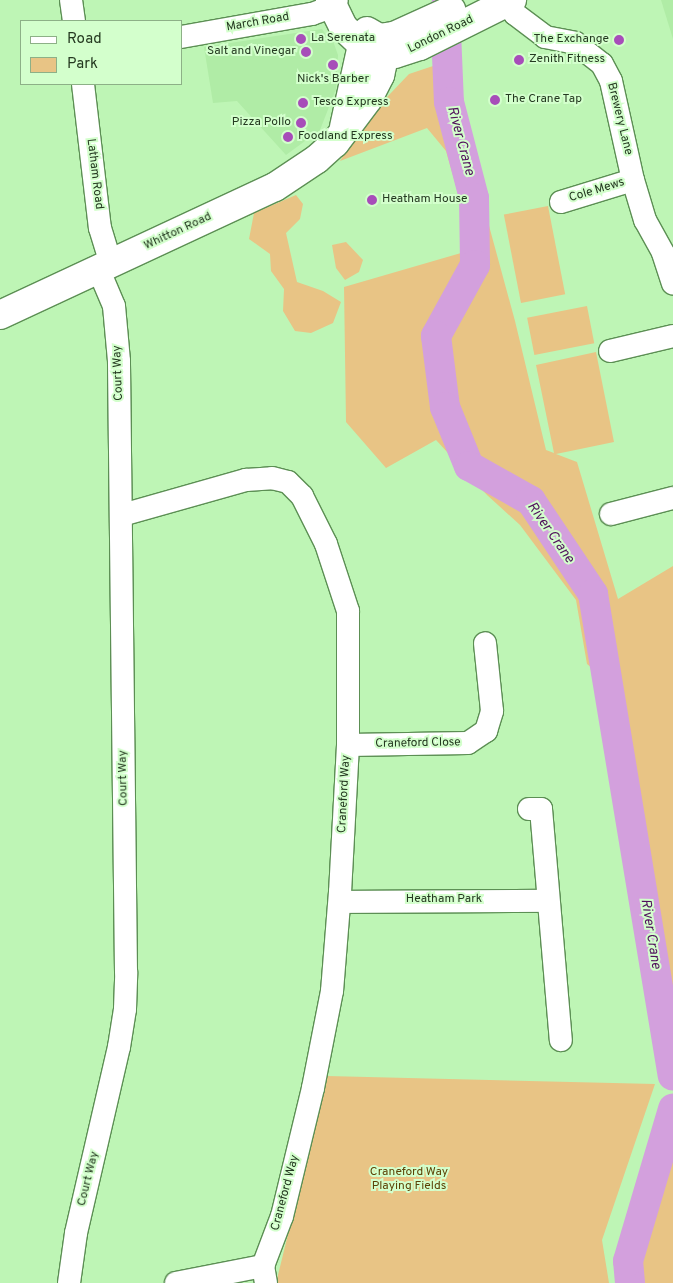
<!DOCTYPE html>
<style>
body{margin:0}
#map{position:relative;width:673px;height:1283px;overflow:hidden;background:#bef5b5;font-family:Overpass,sans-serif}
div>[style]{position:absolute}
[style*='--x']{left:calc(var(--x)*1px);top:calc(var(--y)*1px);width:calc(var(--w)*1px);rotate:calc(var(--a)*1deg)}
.built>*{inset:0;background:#b0eca6}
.green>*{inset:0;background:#e8c485;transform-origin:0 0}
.river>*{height:30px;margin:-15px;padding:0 15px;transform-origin:15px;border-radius:15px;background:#d3a0dd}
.roads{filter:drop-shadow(1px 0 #5c8f54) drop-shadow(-1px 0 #5c8f54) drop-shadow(0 1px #5c8f54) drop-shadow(0 -1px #5c8f54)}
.minor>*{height:22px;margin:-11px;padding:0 11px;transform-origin:11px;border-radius:11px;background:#fff}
.major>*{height:28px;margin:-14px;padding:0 14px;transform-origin:14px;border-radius:14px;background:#fff}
.dots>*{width:14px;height:14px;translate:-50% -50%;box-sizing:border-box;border:2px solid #d3ffcc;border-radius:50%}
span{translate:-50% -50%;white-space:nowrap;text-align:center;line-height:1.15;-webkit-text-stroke:4px #d3ffcc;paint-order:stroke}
.street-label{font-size:12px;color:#243920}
.poi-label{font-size:12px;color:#243920}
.left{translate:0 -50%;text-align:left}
.right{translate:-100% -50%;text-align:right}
.park-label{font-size:12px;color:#5d4206}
.water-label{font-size:14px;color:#51125c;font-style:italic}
.legend{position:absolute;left:20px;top:20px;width:162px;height:65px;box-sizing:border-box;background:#d3ffcc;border:1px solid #8db087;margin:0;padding:6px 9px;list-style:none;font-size:15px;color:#243920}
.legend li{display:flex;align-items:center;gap:10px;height:25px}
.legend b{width:25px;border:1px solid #8db087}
</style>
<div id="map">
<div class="built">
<i style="clip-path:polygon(661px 0,673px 0,673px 39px)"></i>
<i style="clip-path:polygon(322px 29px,330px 41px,333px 41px,338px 55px,336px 89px,320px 130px,286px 155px,237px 101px,213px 103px,204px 47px)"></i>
</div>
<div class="green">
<i style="clip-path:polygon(436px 65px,470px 156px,515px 321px,546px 450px,554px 453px,536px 365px,596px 352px,614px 442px,556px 454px,577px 462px,618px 599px,673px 566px,673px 1035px,612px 684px,587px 664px,576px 600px,520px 525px,487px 495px,436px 440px,386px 468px,346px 422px,344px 287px,461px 253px,464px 239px,460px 200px,446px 151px,427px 128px,340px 161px,368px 117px,409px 74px)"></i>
<i style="clip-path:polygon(296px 195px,303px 204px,300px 219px,286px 233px,297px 282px,323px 291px,341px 302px,333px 323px,311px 333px,295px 331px,283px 311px,284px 289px,271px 271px,270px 254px,249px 239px,254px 213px)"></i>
<i style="left:548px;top:206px;width:90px;height:45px;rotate:79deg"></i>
<i style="clip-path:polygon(346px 242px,363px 260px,359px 272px,345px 280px,336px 268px,332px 245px)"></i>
<i style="left:587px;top:306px;width:38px;height:61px;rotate:79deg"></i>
<i style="clip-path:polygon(327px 1076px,655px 1084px,602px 1240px,609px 1283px,278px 1283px,277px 1279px)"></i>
<i style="clip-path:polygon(673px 1136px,673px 1283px,641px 1283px,639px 1269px,643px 1250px)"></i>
</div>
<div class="river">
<i style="--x:445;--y:8;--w:94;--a:87.6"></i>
<i style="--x:449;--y:102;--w:99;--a:75.4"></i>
<i style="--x:474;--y:198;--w:67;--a:89.1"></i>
<i style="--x:475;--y:265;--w:81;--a:118.8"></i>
<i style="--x:436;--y:336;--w:72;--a:82.8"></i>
<i style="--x:445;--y:407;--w:64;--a:67.9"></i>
<i style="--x:469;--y:466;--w:71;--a:29.4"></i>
<i style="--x:531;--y:501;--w:112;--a:56.3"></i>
<i style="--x:593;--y:594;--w:488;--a:80.6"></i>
<i style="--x:630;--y:1283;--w:22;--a:-95"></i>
<i style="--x:628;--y:1261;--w:159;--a:-73.5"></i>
</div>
<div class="roads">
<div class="minor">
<i style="--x:71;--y:0;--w:21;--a:82"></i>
<i style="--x:508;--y:2;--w:14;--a:60"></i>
<i style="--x:515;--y:14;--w:38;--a:37"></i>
<i style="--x:545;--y:37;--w:31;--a:11"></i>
<i style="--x:575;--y:43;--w:34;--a:38"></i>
<i style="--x:602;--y:64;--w:19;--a:62"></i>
<i style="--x:611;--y:81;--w:101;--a:77.5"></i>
<i style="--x:633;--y:180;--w:42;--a:73.3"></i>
<i style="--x:645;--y:220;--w:38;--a:61"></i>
<i style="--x:663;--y:253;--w:32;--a:72"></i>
<i style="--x:181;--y:37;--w:133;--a:-10"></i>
<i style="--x:312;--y:14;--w:12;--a:-20"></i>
<i style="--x:323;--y:10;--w:17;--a:-36"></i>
<i style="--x:83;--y:84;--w:145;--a:83.3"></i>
<i style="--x:100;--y:228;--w:37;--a:73"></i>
<i style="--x:561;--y:202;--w:75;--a:-17"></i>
<i style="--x:610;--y:351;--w:65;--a:-13.4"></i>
<i style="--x:611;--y:514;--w:64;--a:-14.5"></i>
<i style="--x:122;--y:515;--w:129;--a:-15.8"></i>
<i style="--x:246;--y:480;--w:26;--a:-4"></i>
<i style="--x:272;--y:478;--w:16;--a:14"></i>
<i style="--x:288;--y:482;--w:20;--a:45"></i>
<i style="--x:302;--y:496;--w:54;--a:63.4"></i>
<i style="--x:326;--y:544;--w:71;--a:71.8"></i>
<i style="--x:348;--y:611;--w:134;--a:90"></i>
<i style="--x:348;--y:745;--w:147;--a:93.1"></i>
<i style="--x:340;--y:892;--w:99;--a:94.6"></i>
<i style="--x:332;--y:991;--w:99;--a:101.1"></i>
<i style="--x:313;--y:1088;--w:132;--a:103.6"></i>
<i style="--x:282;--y:1216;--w:53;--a:110.8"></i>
<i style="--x:263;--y:1266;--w:17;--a:80"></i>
<i style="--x:348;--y:745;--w:120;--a:-1"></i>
<i style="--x:468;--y:743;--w:22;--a:-34"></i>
<i style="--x:486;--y:731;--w:21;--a:-73"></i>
<i style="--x:492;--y:711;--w:68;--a:-95.9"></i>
<i style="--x:529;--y:809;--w:12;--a:0"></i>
<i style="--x:541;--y:809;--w:232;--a:85.1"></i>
<i style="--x:340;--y:902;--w:208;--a:-0.3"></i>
<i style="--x:69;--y:1283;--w:50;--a:-82"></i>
<i style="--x:76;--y:1233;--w:191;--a:-77"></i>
<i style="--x:119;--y:1047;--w:38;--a:-81"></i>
<i style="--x:125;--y:1009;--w:37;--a:-88"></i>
<i style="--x:126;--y:972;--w:611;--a:-90.66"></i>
<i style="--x:119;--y:361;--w:55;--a:-95.2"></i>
<i style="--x:114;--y:306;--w:39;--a:-113"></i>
<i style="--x:176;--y:1283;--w:89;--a:-11.1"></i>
</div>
<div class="major">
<i style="--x:330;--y:0;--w:30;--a:64"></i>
<i style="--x:343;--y:27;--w:26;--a:43"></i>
<i style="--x:362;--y:45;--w:17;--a:25"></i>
<i style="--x:377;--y:52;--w:18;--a:6"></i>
<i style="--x:395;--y:54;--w:26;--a:-18"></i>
<i style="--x:420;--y:46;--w:103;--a:-26.6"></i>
<i style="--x:367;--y:31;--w:14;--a:30"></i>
<i style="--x:379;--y:38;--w:15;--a:-8"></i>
<i style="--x:394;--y:36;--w:63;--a:-24.5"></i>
<i style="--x:344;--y:127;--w:84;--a:-77.6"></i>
<i style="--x:362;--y:45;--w:10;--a:-61"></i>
<i style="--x:367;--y:36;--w:5;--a:-11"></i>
<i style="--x:0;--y:315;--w:303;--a:-25"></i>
<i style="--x:275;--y:187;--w:50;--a:-33.7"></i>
<i style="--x:317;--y:159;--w:24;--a:-42"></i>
<i style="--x:335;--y:143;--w:55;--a:-53.1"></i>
<i style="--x:368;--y:99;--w:27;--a:-63"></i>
<i style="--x:380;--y:75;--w:22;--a:-77"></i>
<i style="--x:385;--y:54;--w:15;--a:-98"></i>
</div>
</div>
<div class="dots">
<i style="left:301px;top:39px;background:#a74db9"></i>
<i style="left:619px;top:40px;background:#a74db9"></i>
<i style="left:306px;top:52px;background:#a74db9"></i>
<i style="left:519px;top:60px;background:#a74db9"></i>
<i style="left:333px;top:65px;background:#a74db9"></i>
<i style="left:495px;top:100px;background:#a74db9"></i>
<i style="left:303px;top:103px;background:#a74db9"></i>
<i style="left:301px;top:123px;background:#a74db9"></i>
<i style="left:288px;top:137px;background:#a74db9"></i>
<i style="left:372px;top:200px;background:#a74db9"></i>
</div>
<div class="street-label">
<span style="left:258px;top:23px;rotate:-10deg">March Road</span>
<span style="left:441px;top:35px;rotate:-26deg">London Road</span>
<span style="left:619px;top:119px;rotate:76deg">Brewery Lane</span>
<span style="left:94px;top:174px;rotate:83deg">Latham Road</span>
<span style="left:597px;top:191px;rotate:-17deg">Cole Mews</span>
<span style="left:178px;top:232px;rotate:-25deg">Whitton Road</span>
<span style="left:119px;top:373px;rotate:-92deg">Court Way</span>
<span style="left:418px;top:744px;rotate:-1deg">Craneford Close</span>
<span style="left:124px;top:778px;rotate:-91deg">Court Way</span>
<span style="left:345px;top:794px;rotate:-87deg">Craneford Way</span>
<span style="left:444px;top:900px">Heatham Park</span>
<span style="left:89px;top:1179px;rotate:-76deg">Court Way</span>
<span style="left:286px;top:1193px;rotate:-75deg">Craneford Way</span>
</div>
<div class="poi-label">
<span class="left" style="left:311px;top:39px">La Serenata</span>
<span class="right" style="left:609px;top:40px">The Exchange</span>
<span class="right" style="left:296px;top:52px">Salt and Vinegar</span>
<span class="left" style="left:529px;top:60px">Zenith Fitness</span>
<span style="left:333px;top:80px">Nick's Barber</span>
<span class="left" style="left:505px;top:100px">The Crane Tap</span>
<span class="left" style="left:313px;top:103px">Tesco Express</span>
<span class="right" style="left:291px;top:123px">Pizza Pollo</span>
<span class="left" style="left:298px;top:137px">Foodland Express</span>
<span class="left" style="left:382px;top:200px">Heatham House</span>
</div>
<div class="park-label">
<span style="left:409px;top:1180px">Craneford Way<br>Playing Fields</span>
</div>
<div class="water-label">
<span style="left:460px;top:141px;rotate:75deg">River Crane</span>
<span style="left:550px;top:533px;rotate:55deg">River Crane</span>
<span style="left:650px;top:934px;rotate:81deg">River Crane</span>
</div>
<ul class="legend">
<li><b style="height:6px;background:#fff"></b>Road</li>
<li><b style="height:14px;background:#e8c485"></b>Park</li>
</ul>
</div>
